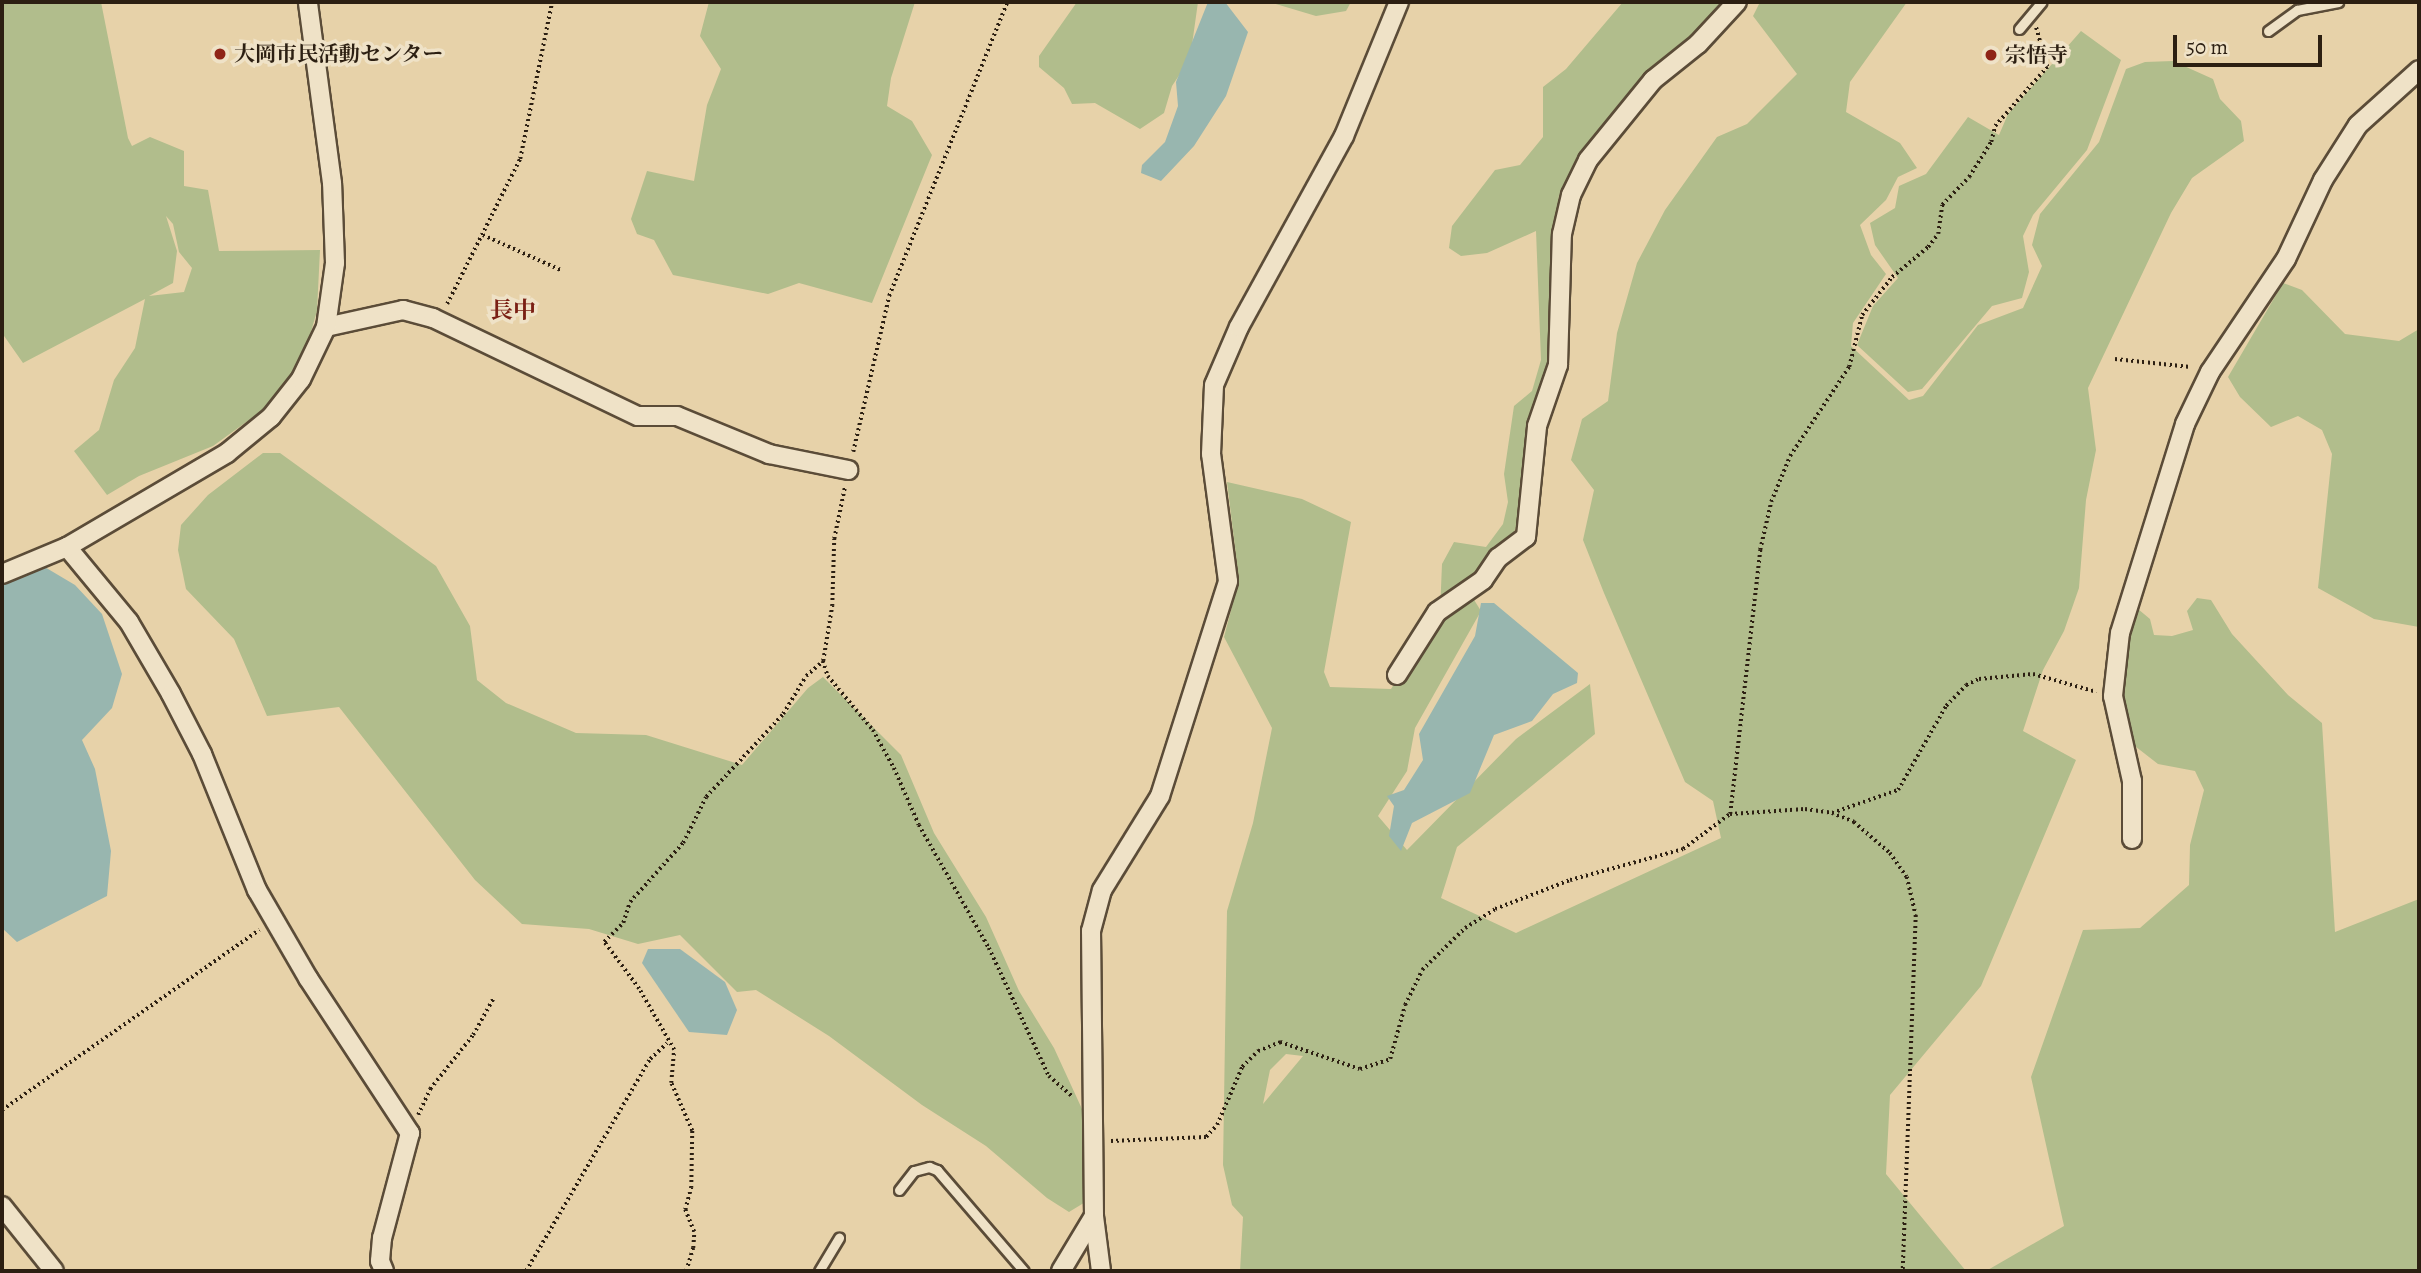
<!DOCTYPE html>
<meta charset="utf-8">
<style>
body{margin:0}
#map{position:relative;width:2421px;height:1273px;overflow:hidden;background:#e7d2a9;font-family:Alegreya,"Noto Serif JP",serif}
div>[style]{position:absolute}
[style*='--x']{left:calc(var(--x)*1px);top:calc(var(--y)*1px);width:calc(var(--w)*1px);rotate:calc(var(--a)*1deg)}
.green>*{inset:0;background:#b1bd8c}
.water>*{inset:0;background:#98b6af}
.path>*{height:3.5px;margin-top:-1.75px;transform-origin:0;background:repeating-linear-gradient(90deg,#2c1f12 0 2px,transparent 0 5.5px)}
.roads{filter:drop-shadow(2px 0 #5b4c38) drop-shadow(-2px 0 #5b4c38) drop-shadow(0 2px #5b4c38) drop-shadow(0 -2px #5b4c38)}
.service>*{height:9px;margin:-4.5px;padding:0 4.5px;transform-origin:4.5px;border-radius:4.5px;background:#efe2c7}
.minor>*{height:18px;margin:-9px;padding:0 9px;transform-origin:9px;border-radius:9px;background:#efe2c7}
.dots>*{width:19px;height:19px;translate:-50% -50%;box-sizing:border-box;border:4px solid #efe2c7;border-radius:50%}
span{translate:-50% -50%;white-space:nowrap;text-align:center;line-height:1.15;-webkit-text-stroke:7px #efe2c7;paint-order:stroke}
.poi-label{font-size:21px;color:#2c1f12;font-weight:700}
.left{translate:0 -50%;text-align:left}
.neighbourhood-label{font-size:23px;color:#7a1f14;font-weight:700}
.frame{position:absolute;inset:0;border:4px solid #2c1f12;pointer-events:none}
.scale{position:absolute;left:2173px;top:35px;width:149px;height:32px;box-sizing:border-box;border:4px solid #2c1f12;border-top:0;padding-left:9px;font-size:21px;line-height:24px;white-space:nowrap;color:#2c1f12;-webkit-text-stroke:5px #efe2c7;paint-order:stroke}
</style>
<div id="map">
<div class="green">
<i style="clip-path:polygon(evenodd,2px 2px,101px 2px,128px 138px,132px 146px,150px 137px,184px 151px,184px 186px,208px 190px,219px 251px,320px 250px,317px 311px,301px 366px,263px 410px,213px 446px,139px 476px,107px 495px,74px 451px,99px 430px,114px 380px,135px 348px,145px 299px,23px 363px,2px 333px,2px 2px,166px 216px,173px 224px,179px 252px,192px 268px,184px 292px,149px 296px,173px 283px,177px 251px,166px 216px)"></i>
<i style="clip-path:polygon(709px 2px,915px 2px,891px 78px,887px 106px,912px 121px,932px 155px,872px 303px,799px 283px,768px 294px,673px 275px,654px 240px,637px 234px,631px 219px,647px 171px,694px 181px,707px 105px,721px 69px,700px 36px)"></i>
<i style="clip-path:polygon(1077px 2px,1198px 2px,1190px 59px,1172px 86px,1164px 113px,1140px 129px,1095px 103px,1072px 104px,1064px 88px,1039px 67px,1039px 56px)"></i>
<i style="clip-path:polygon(1269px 2px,1351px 2px,1346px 11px,1316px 16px)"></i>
<i style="clip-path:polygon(evenodd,1623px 2px,1729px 2px,1559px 195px,1550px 274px,1552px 365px,1544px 398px,1528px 418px,1523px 512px,1512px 536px,1480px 569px,1471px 595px,1481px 611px,1415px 728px,1407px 771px,1378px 816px,1407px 850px,1516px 739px,1590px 684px,1595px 734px,1457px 847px,1441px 898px,1516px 933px,1721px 838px,1713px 801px,1685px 782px,1604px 593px,1583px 540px,1594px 490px,1571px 460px,1582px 419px,1608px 401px,1617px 333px,1637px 263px,1665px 210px,1717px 137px,1747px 124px,1797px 74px,1753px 16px,1760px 2px,1907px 2px,1850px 82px,1846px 112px,1900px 143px,1917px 168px,1898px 177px,1886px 200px,1860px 225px,1871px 255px,1886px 274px,1853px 323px,1851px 346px,1909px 400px,1923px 396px,1978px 325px,2023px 308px,2042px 266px,2032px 245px,2040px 214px,2099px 142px,2126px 69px,2145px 62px,2173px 61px,2213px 79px,2220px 99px,2241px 121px,2244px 141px,2192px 178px,2171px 213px,2088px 388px,2096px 450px,2086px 500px,2079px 588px,2064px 631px,2043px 670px,2023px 731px,2076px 760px,1981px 986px,1890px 1095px,1886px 1174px,1966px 1271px,1240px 1271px,1243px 1217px,1232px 1205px,1223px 1165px,1227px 911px,1253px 823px,1272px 728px,1224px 637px,1239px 580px,1227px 482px,1302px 499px,1351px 522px,1324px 672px,1330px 687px,1391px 689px,1440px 612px,1442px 564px,1454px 542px,1486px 547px,1503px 524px,1508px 502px,1504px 474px,1514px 406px,1532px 391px,1541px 360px,1536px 231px,1487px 253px,1461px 256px,1449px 248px,1452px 226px,1495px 170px,1520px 165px,1543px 137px,1543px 87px,1566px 69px,1623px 2px,1286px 1054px,1303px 1056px,1263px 1104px,1270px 1070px,1286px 1054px)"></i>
<i style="clip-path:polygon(2081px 31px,2121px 60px,2087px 150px,2033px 215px,2023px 236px,2029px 272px,2022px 298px,1992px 306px,1922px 389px,1908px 392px,1857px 345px,1873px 306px,1898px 278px,1875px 245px,1870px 223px,1895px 208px,1899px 186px,1926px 174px,1968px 117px,1999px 135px,2008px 114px)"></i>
<i style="clip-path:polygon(2283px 283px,2302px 290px,2345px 334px,2399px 341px,2419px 329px,2419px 627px,2374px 619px,2318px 588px,2332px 454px,2322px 430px,2298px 416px,2271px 427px,2240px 397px,2228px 377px)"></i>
<i style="clip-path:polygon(263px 453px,280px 453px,436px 566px,470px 626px,477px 680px,506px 703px,576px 733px,646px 735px,742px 765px,808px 688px,823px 677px,901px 755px,934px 833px,986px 917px,1019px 991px,1054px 1048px,1082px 1109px,1089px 1140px,1087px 1201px,1069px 1212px,1047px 1198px,986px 1146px,922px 1105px,829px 1036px,756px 990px,737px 992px,680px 935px,638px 944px,589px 929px,522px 924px,475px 880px,339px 707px,267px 716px,234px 639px,186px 589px,178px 550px,181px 525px,208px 495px)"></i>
<i style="clip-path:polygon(2197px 598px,2211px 600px,2232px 634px,2288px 695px,2322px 723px,2335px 932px,2419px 899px,2419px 1271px,1986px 1271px,2064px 1226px,2031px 1077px,2083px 930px,2140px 928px,2189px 885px,2190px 845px,2204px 790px,2195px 771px,2158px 764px,2131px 743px,2120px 696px,2132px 604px,2150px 619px,2154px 635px,2172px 636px,2193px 630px,2187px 611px)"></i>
</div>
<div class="water">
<i style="clip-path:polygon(1208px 2px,1225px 2px,1248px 32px,1226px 96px,1194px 146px,1161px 181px,1141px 173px,1142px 165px,1165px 142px,1178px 106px,1176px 82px)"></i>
<i style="clip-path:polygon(43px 566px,75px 585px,102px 614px,122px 674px,112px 708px,82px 740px,95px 769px,111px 851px,107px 896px,17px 942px,2px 928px,2px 584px)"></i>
<i style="clip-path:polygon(1481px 603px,1494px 603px,1578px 673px,1577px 683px,1553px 694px,1532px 721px,1494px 735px,1470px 793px,1412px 823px,1401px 851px,1389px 836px,1394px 806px,1387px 796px,1404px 790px,1423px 760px,1419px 734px,1475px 636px)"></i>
<i style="clip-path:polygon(648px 949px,680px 949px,725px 982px,737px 1010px,727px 1035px,689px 1032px,642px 963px)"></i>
</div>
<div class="path">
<i style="--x:483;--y:235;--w:85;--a:24.2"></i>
<i style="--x:447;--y:304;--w:162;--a:-63.3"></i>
<i style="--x:520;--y:159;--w:160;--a:-78.5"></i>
<i style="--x:2115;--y:359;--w:76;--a:6"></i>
<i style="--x:853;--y:452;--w:160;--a:-77"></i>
<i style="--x:889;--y:296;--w:317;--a:-68.1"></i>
<i style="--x:823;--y:661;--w:56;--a:-80.7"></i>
<i style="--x:832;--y:606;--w:67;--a:-88.3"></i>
<i style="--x:834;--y:539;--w:54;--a:-78.3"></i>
<i style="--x:1832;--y:813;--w:70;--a:-19.2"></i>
<i style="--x:1898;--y:790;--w:97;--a:-60.3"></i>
<i style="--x:1946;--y:706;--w:29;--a:-46"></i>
<i style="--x:1966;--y:685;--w:14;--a:-25"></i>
<i style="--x:1979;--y:679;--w:54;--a:-5.3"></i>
<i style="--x:2033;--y:674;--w:66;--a:15.7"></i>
<i style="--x:1730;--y:814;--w:266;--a:-83.5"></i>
<i style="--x:1760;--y:550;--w:49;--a:-77.1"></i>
<i style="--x:1771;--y:502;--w:50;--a:-67.6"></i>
<i style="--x:1790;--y:456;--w:107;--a:-56.5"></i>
<i style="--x:1849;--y:367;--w:54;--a:-76"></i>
<i style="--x:1862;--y:315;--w:48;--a:-51.7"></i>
<i style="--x:1892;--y:277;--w:47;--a:-39.8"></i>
<i style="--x:1928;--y:247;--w:16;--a:-52"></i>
<i style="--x:1938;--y:234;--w:29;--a:-82"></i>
<i style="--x:1942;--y:205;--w:39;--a:-46"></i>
<i style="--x:1969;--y:177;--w:41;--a:-57.8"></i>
<i style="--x:1991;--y:142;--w:16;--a:-76"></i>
<i style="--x:1995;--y:126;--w:79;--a:-48.6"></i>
<i style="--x:2047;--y:67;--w:41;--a:-105.8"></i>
<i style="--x:2;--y:1110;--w:314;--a:-35"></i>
<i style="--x:418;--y:1115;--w:29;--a:-65"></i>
<i style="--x:430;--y:1089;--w:69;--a:-51.5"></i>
<i style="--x:473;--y:1035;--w:41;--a:-60.9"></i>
<i style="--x:1111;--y:1141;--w:95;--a:-2.4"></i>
<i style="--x:1206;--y:1137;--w:16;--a:-47"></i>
<i style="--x:1217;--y:1125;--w:63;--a:-66.7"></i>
<i style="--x:1242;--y:1067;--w:23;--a:-45"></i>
<i style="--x:1258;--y:1051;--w:24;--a:-22"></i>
<i style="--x:1280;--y:1042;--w:84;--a:18.6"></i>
<i style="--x:1360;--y:1069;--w:32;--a:-18"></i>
<i style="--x:1390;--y:1059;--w:56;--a:-74.5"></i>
<i style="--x:1405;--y:1005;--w:39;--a:-64"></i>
<i style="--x:1422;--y:970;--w:60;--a:-44.3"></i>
<i style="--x:1465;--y:928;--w:36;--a:-32"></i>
<i style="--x:1495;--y:909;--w:80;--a:-21.1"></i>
<i style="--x:1570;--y:880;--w:117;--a:-15.3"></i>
<i style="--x:1683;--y:849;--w:59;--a:-36.7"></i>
<i style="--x:1730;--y:814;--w:75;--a:-3.8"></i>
<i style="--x:1805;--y:809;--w:27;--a:8"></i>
<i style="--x:1832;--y:813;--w:24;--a:22"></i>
<i style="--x:1854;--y:822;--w:48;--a:40.7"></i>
<i style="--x:1890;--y:853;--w:29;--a:55"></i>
<i style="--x:1907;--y:877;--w:39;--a:77"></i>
<i style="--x:1916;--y:915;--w:356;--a:92.1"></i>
<i style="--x:526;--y:1271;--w:246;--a:-59.7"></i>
<i style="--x:650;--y:1059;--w:23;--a:-43"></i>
<i style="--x:686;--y:1271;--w:24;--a:-73"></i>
<i style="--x:693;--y:1248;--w:16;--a:-86"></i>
<i style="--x:694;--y:1232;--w:24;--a:-112"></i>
<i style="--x:685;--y:1210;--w:23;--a:-75"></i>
<i style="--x:691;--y:1188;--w:57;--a:-89"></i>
<i style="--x:692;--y:1131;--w:52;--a:-113.6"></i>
<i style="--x:671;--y:1083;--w:33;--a:-85"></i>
<i style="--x:674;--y:1050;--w:70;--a:-119.8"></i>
<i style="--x:639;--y:989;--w:59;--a:-126.7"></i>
<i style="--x:604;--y:942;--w:27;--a:-45"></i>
<i style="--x:623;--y:923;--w:22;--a:-72"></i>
<i style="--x:630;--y:902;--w:79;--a:-48.1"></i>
<i style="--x:683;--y:843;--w:51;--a:-63.4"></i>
<i style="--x:706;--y:797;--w:113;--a:-47.1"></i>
<i style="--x:783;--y:714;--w:44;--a:-58.8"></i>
<i style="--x:806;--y:676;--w:23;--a:-41"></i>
<i style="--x:823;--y:661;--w:16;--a:72"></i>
<i style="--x:828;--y:676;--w:70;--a:50.2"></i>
<i style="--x:873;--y:730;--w:43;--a:61.1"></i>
<i style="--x:894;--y:768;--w:62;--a:66.3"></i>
<i style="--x:919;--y:825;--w:142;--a:60.4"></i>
<i style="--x:989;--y:948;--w:141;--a:64.9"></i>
<i style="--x:1049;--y:1076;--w:32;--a:41"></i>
</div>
<div class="roads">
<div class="service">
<i style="--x:2019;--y:29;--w:35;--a:-50"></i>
<i style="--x:2268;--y:31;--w:36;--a:-36"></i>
<i style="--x:2297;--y:10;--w:42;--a:-11"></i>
<i style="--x:899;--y:1190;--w:24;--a:-52"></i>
<i style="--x:914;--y:1171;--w:16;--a:-15"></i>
<i style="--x:929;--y:1167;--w:9;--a:21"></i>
<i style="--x:937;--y:1170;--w:133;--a:49.3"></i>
<i style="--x:819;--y:1271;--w:39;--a:-59"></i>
</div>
<div class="minor">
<i style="--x:326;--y:327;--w:79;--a:-12.4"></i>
<i style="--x:403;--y:310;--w:31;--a:15"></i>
<i style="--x:433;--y:318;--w:227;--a:25.6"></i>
<i style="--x:638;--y:416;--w:39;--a:0"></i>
<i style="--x:677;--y:416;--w:100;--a:22.4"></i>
<i style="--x:769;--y:454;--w:81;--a:11.4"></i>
<i style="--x:67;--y:547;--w:97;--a:50.4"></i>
<i style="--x:129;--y:622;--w:83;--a:59.7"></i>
<i style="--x:171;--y:694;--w:68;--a:62.7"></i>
<i style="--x:202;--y:754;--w:147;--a:68"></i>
<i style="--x:257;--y:890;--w:102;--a:59.9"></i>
<i style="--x:308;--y:978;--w:186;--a:56.7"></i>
<i style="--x:410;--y:1133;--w:109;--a:104.9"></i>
<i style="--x:382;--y:1238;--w:23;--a:95"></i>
<i style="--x:380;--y:1261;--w:11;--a:68"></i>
<i style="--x:2;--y:574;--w:70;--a:-22.6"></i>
<i style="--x:67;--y:547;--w:186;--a:-30.4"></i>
<i style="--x:227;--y:453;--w:57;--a:-39.3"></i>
<i style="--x:271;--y:417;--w:48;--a:-51.7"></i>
<i style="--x:301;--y:379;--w:58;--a:-64.3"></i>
<i style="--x:326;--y:327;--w:65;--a:-82"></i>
<i style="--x:335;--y:263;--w:80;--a:-92.1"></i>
<i style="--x:332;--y:183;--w:183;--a:-97.6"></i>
<i style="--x:1397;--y:675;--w:75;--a:-57.6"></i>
<i style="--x:1437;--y:612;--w:56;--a:-34.8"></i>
<i style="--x:1483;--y:580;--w:27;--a:-56"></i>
<i style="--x:1498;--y:558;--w:35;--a:-37"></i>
<i style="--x:1526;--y:537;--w:112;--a:-84.3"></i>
<i style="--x:1537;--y:426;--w:65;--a:-71"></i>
<i style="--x:1558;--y:365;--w:131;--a:-88.3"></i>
<i style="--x:1562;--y:234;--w:40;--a:-77"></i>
<i style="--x:1571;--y:195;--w:39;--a:-64"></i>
<i style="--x:1588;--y:160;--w:103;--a:-50.9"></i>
<i style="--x:1653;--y:80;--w:58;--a:-38.7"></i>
<i style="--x:1698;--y:44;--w:57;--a:-47.1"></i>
<i style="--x:2132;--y:839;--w:58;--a:-90"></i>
<i style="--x:2132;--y:781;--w:87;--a:-102.6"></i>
<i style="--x:2113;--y:696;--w:63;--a:-83.7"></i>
<i style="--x:2120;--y:633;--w:219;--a:-72.7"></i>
<i style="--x:2185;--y:424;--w:58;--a:-64.3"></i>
<i style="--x:2210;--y:372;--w:136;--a:-56.1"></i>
<i style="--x:2286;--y:259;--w:87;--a:-64.9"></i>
<i style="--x:2323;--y:180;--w:65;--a:-57.5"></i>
<i style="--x:2358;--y:125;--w:82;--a:-42"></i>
<i style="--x:2;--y:1206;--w:83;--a:51.3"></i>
<i style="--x:1061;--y:1271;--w:64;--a:-59"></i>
<i style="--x:1101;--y:1271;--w:55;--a:-97.3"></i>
<i style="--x:1094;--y:1216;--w:285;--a:-90.6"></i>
<i style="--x:1091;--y:931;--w:42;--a:-75"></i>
<i style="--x:1102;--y:890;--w:110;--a:-58.3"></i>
<i style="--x:1160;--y:796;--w:225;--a:-72.4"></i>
<i style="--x:1228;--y:581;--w:128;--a:-97.6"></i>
<i style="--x:1211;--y:454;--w:69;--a:-87.5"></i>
<i style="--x:1214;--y:385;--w:63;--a:-66.7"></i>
<i style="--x:1239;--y:327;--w:218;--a:-61.2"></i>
<i style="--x:1344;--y:136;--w:145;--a:-67.7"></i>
</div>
</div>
<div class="dots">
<i style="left:220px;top:54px;background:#8f2418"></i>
<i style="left:1991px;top:55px;background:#8f2418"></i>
</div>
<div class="poi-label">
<span class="left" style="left:234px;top:54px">大岡市民活動センター</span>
<span class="left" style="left:2005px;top:55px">宗悟寺</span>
</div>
<div class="neighbourhood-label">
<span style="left:513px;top:311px">長中</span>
</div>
<div class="frame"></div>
<div class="scale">50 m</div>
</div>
